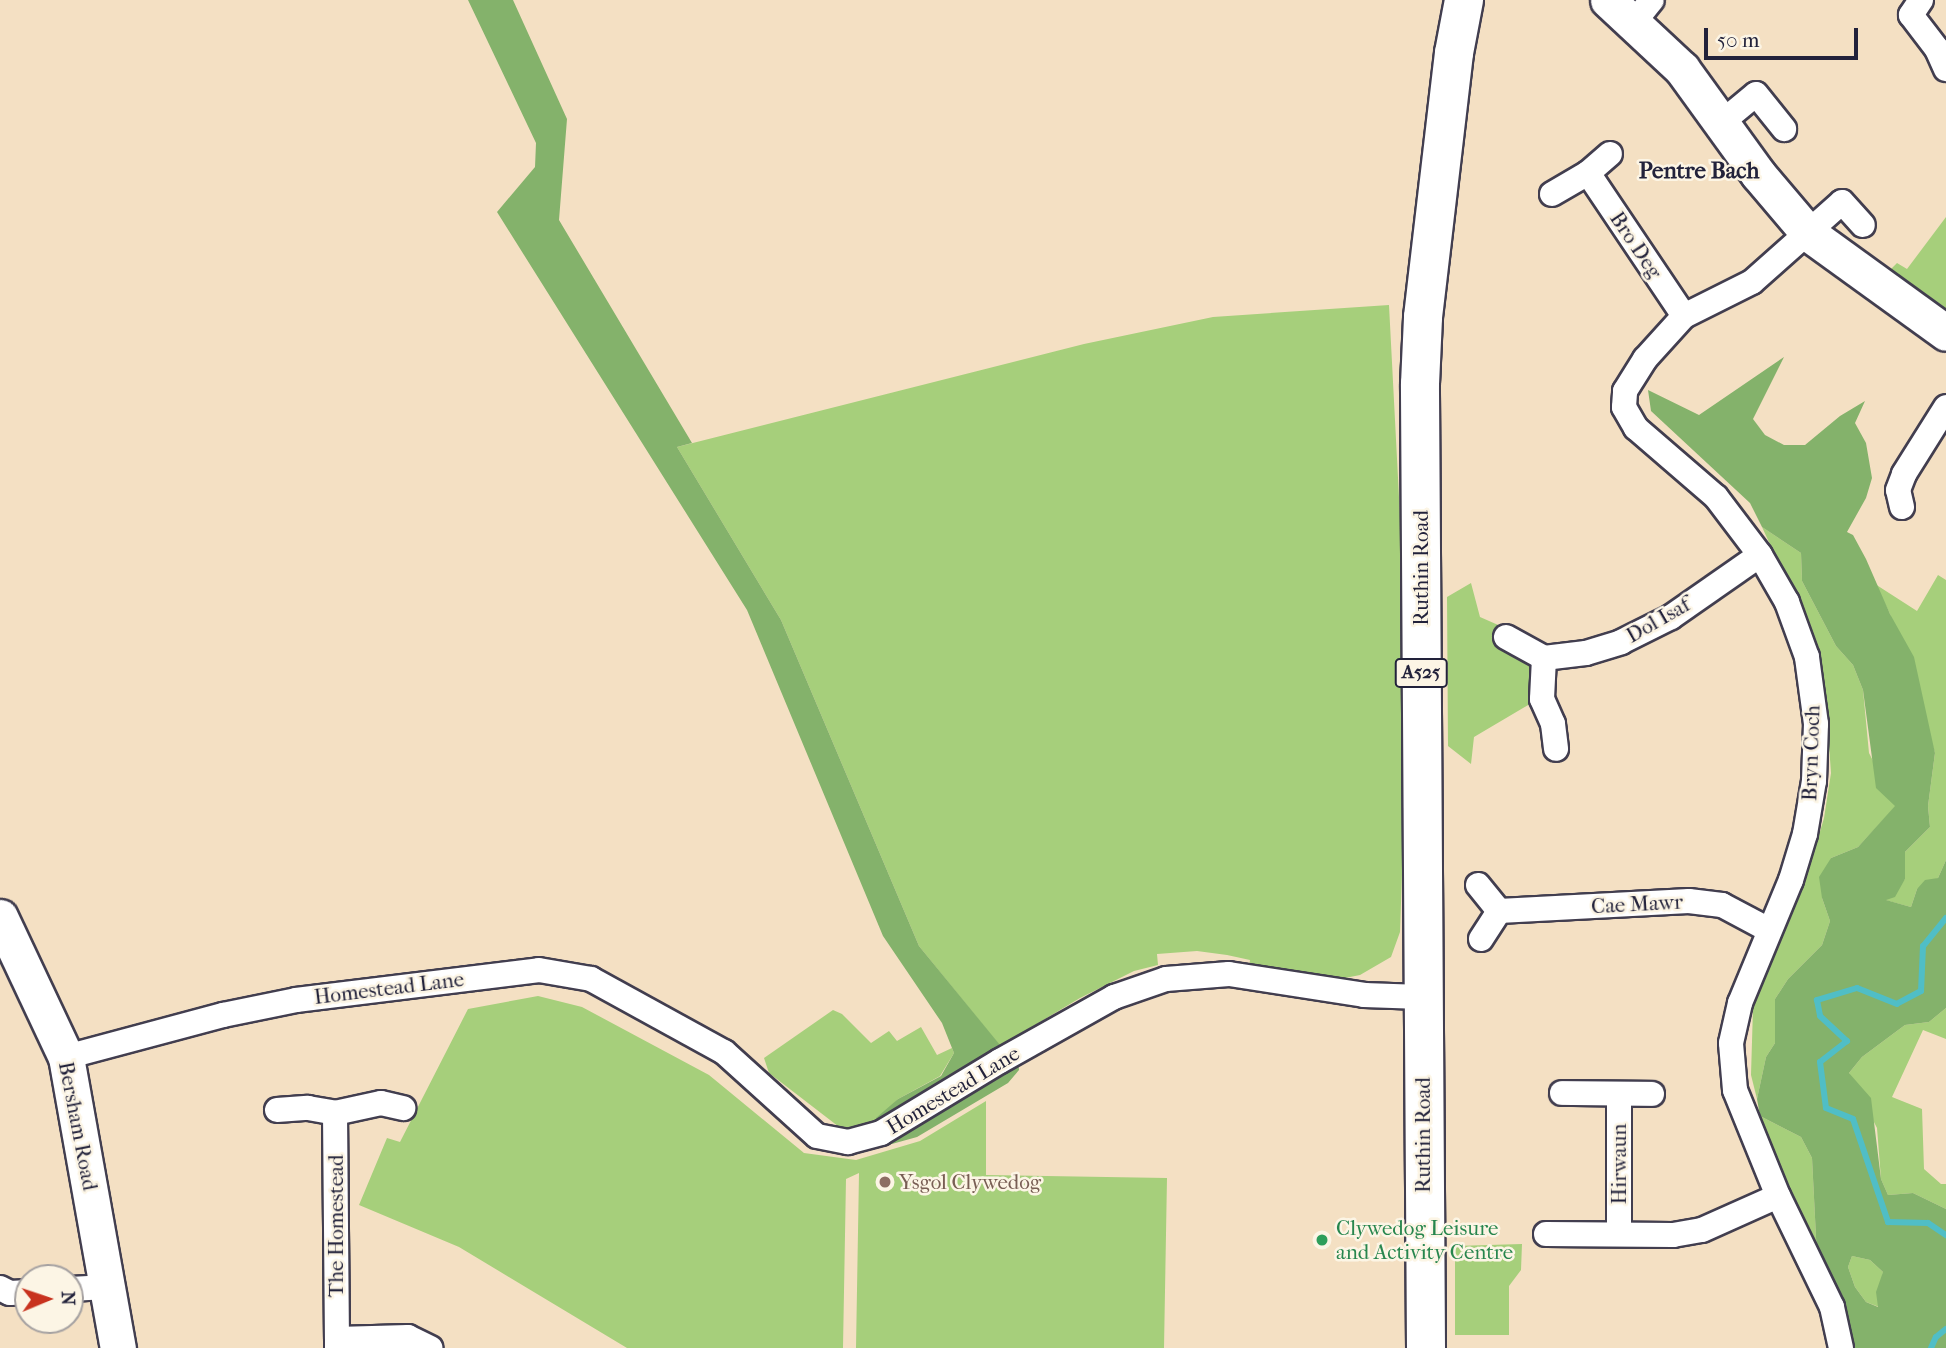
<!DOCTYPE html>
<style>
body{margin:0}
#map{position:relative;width:1946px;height:1348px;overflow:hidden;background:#f4e0c3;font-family:"IM FELL French Canon",serif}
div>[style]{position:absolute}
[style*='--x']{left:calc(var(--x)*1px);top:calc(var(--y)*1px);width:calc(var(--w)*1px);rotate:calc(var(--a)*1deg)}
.green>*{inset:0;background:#a6cf7b}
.forest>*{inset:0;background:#84b26b}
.stream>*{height:6px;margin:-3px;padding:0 3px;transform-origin:3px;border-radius:3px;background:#50bec6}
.roads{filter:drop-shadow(2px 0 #423e4f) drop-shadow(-2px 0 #423e4f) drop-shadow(0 2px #423e4f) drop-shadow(0 -2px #423e4f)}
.street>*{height:24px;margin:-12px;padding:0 12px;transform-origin:12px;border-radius:12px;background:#fff}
.secondary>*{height:35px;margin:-17.5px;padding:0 17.5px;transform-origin:17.5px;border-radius:17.5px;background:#fff}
.primary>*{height:38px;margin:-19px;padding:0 19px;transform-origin:19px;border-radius:19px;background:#fff}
.dots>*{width:19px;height:19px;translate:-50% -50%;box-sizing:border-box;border:4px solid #fcf5e5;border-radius:50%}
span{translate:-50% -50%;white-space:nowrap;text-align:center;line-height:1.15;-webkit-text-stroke:5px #fcf5e5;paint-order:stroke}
.shield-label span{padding:2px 5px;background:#fcf5e5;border:2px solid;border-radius:5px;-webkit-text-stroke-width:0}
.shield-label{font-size:19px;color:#22223b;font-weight:700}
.street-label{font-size:21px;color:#22223b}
.education-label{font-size:21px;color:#785e54}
.left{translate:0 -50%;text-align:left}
.leisure-label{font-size:21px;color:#27864d}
.neighbourhood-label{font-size:23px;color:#22223b;font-weight:700}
.north{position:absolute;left:14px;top:1264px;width:70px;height:70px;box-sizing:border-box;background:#fcf5e5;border:2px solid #a5a1a1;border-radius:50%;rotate:88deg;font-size:19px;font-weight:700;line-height:28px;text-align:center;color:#22223b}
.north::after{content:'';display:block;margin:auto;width:24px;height:32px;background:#c8321e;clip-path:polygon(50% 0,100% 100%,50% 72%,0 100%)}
.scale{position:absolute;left:1704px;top:28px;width:154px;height:32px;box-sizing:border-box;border:4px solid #22223b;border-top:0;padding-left:9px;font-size:21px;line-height:24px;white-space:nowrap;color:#22223b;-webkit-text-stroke:5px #fcf5e5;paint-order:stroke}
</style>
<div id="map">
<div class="green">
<i style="clip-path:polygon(1946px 217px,1946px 310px,1897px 280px,1891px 269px,1897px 263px,1907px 269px)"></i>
<i style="clip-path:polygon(1389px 305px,1404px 593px,1407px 731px,1400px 932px,1391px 957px,1360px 975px,1330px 981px,1249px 967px,1250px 960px,1227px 955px,1197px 951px,1157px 954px,1158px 965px,1134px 971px,1080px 998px,1000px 1046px,919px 946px,781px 620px,677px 447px,1084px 344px,1213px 317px)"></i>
<i style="clip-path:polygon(1762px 527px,1801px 553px,1802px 581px,1836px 646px,1853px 665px,1863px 690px,1869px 753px,1896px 806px,1858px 847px,1831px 858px,1822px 898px,1830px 921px,1822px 945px,1788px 979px,1775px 999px,1775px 1043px,1766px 1057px,1757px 1099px,1751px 1075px,1753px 1008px,1808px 872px,1824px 818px,1831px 773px,1826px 703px,1812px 636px)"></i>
<i style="clip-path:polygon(1938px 575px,1946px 580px,1946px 860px,1938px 878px,1917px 889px,1911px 907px,1885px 900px,1905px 879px,1905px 852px,1930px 827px,1928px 806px,1935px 753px,1890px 614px,1875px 584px,1917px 611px)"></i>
<i style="clip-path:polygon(1471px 583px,1480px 617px,1505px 628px,1542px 659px,1540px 698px,1474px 737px,1471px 764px,1448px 746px,1447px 597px)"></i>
<i style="clip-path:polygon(538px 996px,582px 1007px,709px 1075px,804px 1153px,856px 1160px,920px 1141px,986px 1101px,986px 1175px,1167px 1178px,1164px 1348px,856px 1348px,859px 1173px,846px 1179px,843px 1348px,627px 1348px,459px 1247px,359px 1205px,387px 1138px,400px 1142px,468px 1009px)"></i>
<i style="clip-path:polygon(1946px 1008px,1946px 1039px,1923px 1030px,1892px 1097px,1922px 1109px,1924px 1169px,1941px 1184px,1946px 1184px,1946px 1209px,1913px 1193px,1888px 1195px,1881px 1179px,1877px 1128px,1849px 1073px,1862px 1057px,1905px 1025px,1929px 1022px)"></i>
<i style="clip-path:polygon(833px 1010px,842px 1014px,871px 1043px,889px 1031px,897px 1041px,921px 1027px,937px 1055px,952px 1048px,954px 1053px,940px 1076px,898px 1099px,877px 1122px,843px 1130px,769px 1073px,764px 1058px)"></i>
<i style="clip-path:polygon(1760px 1116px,1801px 1137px,1812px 1158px,1817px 1257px)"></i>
<i style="clip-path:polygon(1522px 1244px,1521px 1270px,1509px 1286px,1509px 1335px,1455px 1335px,1455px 1246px)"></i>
<i style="clip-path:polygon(1852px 1256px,1870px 1260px,1883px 1272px,1879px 1307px,1866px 1302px,1855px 1287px,1848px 1267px)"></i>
</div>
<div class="forest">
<i style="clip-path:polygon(468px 0,513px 0,567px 119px,559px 220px,692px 443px,677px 447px,781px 620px,919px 946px,1000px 1045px,1016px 1036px,1019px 1070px,1008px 1083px,917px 1137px,881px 1147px,876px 1118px,898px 1099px,941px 1076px,954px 1053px,942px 1023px,883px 936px,747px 610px,497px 212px,535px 167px,536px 143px)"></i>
<i style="clip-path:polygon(evenodd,1784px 357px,1753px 419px,1765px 435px,1784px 445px,1805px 445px,1840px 416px,1865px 401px,1855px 423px,1866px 443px,1872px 478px,1866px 498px,1847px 532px,1853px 535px,1866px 559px,1890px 614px,1914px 657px,1935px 753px,1928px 806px,1930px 827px,1905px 852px,1905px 879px,1895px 897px,1886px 900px,1911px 907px,1917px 889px,1925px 880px,1938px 878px,1946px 860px,1946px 1008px,1929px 1022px,1905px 1025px,1862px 1057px,1849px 1073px,1871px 1098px,1881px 1179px,1888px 1195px,1913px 1193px,1946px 1209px,1946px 1348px,1852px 1348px,1852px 1339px,1817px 1257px,1812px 1158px,1801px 1137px,1760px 1116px,1757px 1099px,1766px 1057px,1775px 1043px,1775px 999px,1788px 979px,1822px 945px,1830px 921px,1822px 898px,1819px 877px,1831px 858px,1858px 847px,1895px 806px,1876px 788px,1863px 690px,1853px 665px,1836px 646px,1802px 581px,1801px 553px,1762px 527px,1750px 503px,1651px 411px,1648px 390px,1699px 415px,1784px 357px,1852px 1256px,1870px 1260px,1883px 1272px,1876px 1292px,1878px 1307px,1866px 1302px,1855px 1287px,1848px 1267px,1852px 1256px)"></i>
</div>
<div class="stream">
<i style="--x:1946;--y:918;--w:36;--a:129"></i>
<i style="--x:1923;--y:946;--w:45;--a:92.5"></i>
<i style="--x:1921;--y:991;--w:27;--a:152"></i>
<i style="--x:1897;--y:1004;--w:43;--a:-158.2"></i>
<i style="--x:1857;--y:988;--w:42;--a:163.3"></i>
<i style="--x:1817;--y:1000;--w:16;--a:79"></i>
<i style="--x:1820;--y:1016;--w:37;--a:43"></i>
<i style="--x:1847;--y:1041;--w:34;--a:142"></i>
<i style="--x:1820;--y:1062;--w:46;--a:82.6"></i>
<i style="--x:1826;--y:1108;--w:29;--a:22"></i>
<i style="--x:1853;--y:1119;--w:109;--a:71.2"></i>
<i style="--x:1888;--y:1222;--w:40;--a:1.4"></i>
<i style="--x:1928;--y:1223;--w:22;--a:34"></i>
<i style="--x:1931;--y:1348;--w:12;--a:-66"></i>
<i style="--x:1936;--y:1337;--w:13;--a:-39"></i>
</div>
<div class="roads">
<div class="street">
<i style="--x:1921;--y:0;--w:18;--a:124"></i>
<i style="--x:1911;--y:15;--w:43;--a:52.6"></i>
<i style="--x:1937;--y:49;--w:22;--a:66"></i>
<i style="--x:1634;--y:22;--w:28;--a:-51"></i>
<i style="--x:1721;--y:123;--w:45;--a:-39.6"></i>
<i style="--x:1756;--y:94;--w:45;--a:51.3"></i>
<i style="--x:1588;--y:173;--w:172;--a:56.1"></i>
<i style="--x:1552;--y:194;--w:42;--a:-30.3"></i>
<i style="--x:1588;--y:173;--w:29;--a:-41"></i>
<i style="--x:1902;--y:507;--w:17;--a:-103"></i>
<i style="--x:1898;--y:490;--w:17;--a:-69"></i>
<i style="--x:1904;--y:474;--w:79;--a:-57.9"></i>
<i style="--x:1506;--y:637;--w:43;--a:28.9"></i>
<i style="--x:1544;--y:658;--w:42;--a:-6.8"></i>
<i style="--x:1586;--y:653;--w:37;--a:-17"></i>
<i style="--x:1621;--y:642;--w:56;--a:-26.6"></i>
<i style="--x:1671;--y:617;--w:108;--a:-34.9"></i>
<i style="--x:1544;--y:658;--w:41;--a:92.8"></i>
<i style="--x:1542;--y:699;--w:27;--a:66"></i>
<i style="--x:1553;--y:724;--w:25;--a:83"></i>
<i style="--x:1478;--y:885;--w:33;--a:51"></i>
<i style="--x:1499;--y:911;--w:190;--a:-3"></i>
<i style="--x:1689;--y:901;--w:33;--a:7"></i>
<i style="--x:1722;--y:905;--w:53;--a:28"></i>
<i style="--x:1481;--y:939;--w:33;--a:-57"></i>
<i style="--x:66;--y:1057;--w:163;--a:-15"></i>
<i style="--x:223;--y:1015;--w:75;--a:-11.6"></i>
<i style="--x:296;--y:1000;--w:245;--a:-7"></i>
<i style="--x:539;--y:970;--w:53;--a:9.8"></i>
<i style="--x:591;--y:979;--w:152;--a:28.8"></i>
<i style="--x:724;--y:1052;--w:125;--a:42.1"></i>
<i style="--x:817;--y:1136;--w:32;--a:11"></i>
<i style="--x:848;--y:1142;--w:34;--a:-15"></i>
<i style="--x:881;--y:1133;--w:139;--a:-31.2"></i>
<i style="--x:1000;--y:1061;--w:131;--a:-29.3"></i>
<i style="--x:1114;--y:997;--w:55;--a:-19.1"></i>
<i style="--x:1166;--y:979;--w:63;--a:-4.5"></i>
<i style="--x:1229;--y:974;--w:137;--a:8.8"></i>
<i style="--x:1364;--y:995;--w:58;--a:2"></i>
<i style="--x:1562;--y:1093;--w:90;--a:0.6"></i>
<i style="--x:1619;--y:1094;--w:140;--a:90"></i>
<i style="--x:277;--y:1110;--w:31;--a:-4"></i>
<i style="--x:308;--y:1108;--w:27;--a:10"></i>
<i style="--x:335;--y:1113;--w:47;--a:-12.3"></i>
<i style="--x:381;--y:1103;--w:23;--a:13"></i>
<i style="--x:335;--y:1113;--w:226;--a:89.5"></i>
<i style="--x:1546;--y:1234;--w:127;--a:0.5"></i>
<i style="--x:1673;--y:1235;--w:29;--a:-10"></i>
<i style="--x:1702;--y:1230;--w:83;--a:-24.1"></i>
<i style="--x:0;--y:1288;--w:11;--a:27"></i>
<i style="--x:10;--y:1293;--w:18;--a:-3"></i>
<i style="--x:70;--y:1289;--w:37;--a:-3"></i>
<i style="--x:337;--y:1348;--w:9;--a:-90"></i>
<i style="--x:337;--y:1339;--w:71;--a:-1.6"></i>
<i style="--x:408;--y:1337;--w:25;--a:26"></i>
<i style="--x:1841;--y:1348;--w:42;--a:-102.4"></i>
<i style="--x:1832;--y:1307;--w:123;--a:-115.9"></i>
<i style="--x:1778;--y:1196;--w:114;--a:-112.1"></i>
<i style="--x:1735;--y:1090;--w:47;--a:-94.9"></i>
<i style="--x:1731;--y:1043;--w:41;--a:-77.3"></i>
<i style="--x:1740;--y:1003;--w:133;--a:-67.5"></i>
<i style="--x:1791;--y:880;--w:48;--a:-73.1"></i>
<i style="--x:1805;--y:834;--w:54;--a:-80.4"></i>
<i style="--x:1814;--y:781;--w:57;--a:-88"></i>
<i style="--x:1816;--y:724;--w:68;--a:-97.7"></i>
<i style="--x:1807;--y:657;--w:59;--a:-110"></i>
<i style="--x:1787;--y:602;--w:54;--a:-119.9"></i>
<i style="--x:1760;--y:555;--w:73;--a:-127.2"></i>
<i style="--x:1716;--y:497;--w:106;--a:-139.2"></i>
<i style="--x:1636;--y:428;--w:24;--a:-120"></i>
<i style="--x:1624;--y:407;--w:16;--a:-86"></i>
<i style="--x:1625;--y:391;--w:38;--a:-58"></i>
<i style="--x:1645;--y:359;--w:58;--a:-47.8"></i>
<i style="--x:1684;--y:316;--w:76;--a:-26.6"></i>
<i style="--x:1752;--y:282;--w:120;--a:-41.6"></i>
<i style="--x:1842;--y:202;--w:31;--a:48"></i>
</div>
<div class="secondary">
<i style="--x:1608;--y:0;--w:101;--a:43"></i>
<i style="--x:1682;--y:69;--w:130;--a:54.1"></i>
<i style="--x:1758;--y:174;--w:77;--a:49.7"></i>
<i style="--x:1808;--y:233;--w:170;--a:35.9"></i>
<i style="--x:0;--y:917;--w:155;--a:64.8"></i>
<i style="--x:66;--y:1057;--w:296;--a:79.9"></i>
</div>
<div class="primary">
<i style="--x:1426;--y:1348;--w:964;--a:-90.36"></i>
<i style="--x:1420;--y:384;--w:67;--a:-87.4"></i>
<i style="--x:1423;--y:317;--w:266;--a:-83.3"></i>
<i style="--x:1454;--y:53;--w:54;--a:-79.3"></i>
</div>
</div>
<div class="dots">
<i style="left:885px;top:1182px;background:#8d6e63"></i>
<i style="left:1322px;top:1240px;background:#2e9e5b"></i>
</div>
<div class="shield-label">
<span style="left:1421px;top:673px">A525</span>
</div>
<div class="street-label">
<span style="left:1636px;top:245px;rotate:56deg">Bro Deg</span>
<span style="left:1421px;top:568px;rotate:-90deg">Ruthin Road</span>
<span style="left:1658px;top:620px;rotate:-30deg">Dol Isaf</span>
<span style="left:1811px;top:753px;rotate:-88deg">Bryn Coch</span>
<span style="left:1637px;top:904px;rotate:-3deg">Cae Mawr</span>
<span style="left:389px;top:988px;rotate:-7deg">Homestead Lane</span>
<span style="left:953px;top:1090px;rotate:-31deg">Homestead Lane</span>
<span style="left:78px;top:1126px;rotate:79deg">Bersham Road</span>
<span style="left:1423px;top:1135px;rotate:-90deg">Ruthin Road</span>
<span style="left:1619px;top:1164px;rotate:-90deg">Hirwaun</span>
<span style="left:336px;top:1226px;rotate:-90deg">The Homestead</span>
</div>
<div class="education-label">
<span class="left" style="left:899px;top:1182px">Ysgol Clywedog</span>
</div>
<div class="leisure-label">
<span class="left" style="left:1336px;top:1240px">Clywedog Leisure<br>and Activity Centre</span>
</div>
<div class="neighbourhood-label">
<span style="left:1699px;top:171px">Pentre Bach</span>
</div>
<div class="north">N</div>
<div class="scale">50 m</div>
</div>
